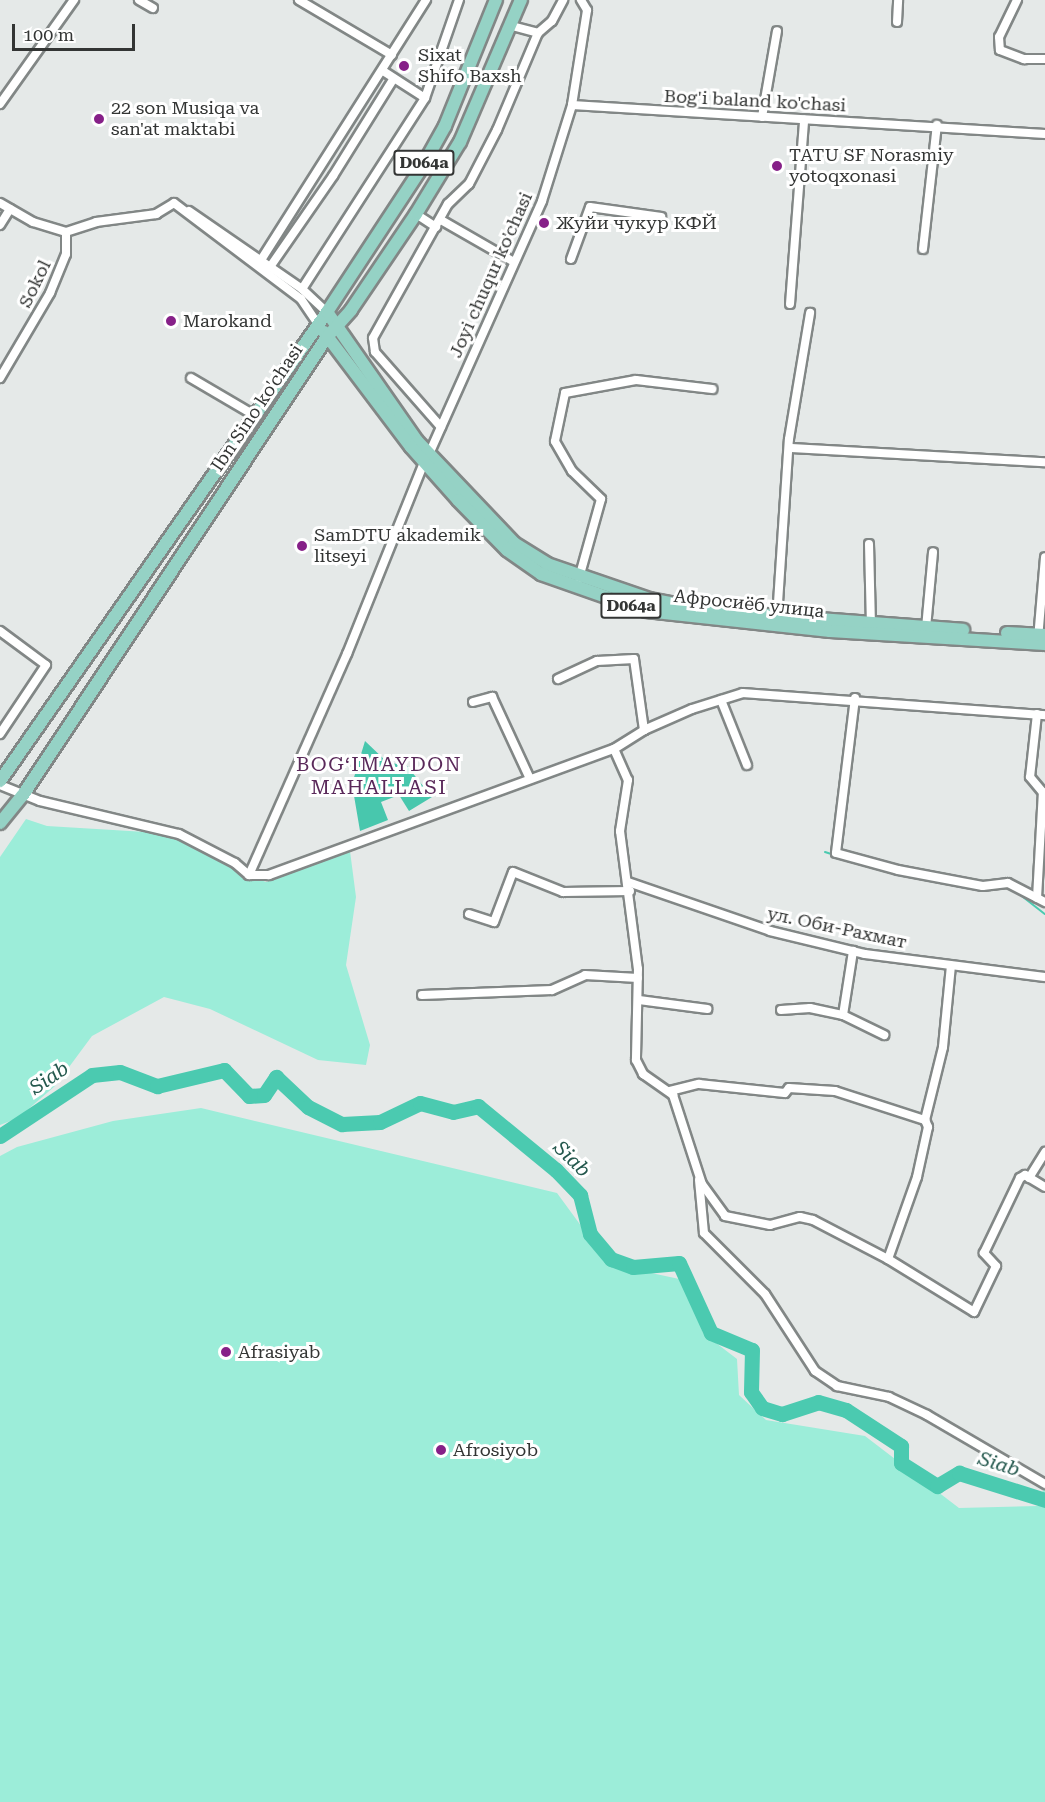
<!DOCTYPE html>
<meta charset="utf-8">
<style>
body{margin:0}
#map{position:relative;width:1045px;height:1802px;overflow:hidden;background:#e5e9e8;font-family:"Roboto Serif",serif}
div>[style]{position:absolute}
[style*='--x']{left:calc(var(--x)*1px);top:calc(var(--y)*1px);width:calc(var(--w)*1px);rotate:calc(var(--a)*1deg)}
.green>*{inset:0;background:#9cedd9}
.forest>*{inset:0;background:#48c7ad}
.stream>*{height:2px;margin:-1px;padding:0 1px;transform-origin:1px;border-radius:1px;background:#4bcab0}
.river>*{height:15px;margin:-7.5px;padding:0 7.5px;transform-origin:7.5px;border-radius:7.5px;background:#4bcab0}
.roads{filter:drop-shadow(2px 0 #828786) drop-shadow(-2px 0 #828786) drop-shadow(0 2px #828786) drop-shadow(0 -2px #828786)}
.minor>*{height:8px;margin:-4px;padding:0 4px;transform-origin:4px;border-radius:4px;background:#fff}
.primary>*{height:12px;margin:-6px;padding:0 6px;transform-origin:6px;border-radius:6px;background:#95d2c5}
.dots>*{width:16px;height:16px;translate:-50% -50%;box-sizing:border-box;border:3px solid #fff;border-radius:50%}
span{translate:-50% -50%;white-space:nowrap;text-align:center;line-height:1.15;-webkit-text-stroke:6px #fff;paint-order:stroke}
.shield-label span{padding:2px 4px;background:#fff;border:2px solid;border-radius:4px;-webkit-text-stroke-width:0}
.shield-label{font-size:16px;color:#333534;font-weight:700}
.poi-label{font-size:18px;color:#333534}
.left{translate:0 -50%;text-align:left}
.street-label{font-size:18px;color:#333534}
.neighbourhood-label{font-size:20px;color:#5a295a;letter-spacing:1.5px}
.water-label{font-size:20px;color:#24584d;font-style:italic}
.scale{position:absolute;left:12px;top:24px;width:123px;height:27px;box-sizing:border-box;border:3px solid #333534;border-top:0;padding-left:8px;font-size:18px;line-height:21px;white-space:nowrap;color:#333534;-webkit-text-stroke:4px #fff;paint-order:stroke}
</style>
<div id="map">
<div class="green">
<i style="clip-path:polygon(26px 819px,47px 826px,179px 834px,236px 870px,266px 882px,350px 851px,356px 897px,346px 965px,370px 1045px,366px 1065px,318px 1060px,210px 1009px,164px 997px,92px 1036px,55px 1086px,18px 1118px,0 1125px,0 857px)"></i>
<i style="clip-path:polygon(201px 1108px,557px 1193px,609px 1264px,684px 1280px,703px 1333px,737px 1359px,739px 1395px,766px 1420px,865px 1436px,959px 1508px,1038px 1506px,1045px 1484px,1045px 1802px,0 1802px,0 1156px,17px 1147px,113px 1121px)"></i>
</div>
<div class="forest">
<i style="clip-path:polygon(365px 741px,387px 762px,407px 766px,432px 797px,409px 811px,399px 795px,381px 802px,388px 820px,360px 831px,352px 784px)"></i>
</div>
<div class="stream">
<i style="--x:825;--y:852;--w:9;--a:18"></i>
<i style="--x:1014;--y:890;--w:39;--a:38"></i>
</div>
<div class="river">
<i style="--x:0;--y:1136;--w:110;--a:-33.5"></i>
<i style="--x:92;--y:1075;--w:28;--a:-6"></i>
<i style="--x:120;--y:1072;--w:40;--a:21"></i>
<i style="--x:157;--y:1086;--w:69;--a:-13.4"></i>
<i style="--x:224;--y:1070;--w:36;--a:46"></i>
<i style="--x:249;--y:1096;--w:15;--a:-4"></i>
<i style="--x:264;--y:1095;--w:22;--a:-56"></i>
<i style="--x:276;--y:1077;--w:44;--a:43.2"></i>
<i style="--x:308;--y:1107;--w:38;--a:27"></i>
<i style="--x:342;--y:1124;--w:38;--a:-3"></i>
<i style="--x:380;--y:1122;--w:44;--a:-25.4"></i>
<i style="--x:420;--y:1103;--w:34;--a:15"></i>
<i style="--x:453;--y:1112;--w:26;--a:-13"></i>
<i style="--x:478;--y:1106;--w:101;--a:39.4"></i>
<i style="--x:556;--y:1170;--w:35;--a:46"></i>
<i style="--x:580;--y:1195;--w:40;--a:75.6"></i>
<i style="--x:590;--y:1234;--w:33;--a:50"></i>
<i style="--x:611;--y:1259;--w:23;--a:20"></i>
<i style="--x:633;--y:1267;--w:46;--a:-5"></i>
<i style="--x:679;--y:1263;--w:77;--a:65.4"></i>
<i style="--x:711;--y:1333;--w:44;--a:22.5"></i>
<i style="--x:752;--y:1350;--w:42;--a:91.4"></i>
<i style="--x:751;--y:1392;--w:19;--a:55"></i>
<i style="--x:762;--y:1408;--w:21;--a:17"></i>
<i style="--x:782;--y:1414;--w:38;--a:-18"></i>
<i style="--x:818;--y:1402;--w:29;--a:16"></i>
<i style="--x:846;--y:1410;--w:66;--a:33.2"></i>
<i style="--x:901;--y:1446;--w:17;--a:90"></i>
<i style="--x:901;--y:1463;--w:43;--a:32.6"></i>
<i style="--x:937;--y:1486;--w:26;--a:-31"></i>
<i style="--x:959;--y:1473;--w:90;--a:17.4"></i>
</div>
<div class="roads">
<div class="minor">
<i style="--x:139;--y:0;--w:16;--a:30"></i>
<i style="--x:299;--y:0;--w:108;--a:30.6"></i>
<i style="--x:1017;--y:0;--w:41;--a:115.9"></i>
<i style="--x:999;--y:37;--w:13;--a:86"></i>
<i style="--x:1000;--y:50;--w:26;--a:21"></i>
<i style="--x:1024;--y:59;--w:21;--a:0"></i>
<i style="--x:897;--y:22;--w:22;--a:-87"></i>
<i style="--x:512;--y:26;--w:27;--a:15"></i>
<i style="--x:538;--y:33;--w:18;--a:-41"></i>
<i style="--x:552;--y:21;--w:24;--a:-62"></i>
<i style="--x:425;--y:98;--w:104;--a:-70.9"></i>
<i style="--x:0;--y:104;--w:128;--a:-54.6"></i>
<i style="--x:572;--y:105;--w:474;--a:3.5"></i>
<i style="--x:762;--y:117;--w:87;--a:-80.1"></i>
<i style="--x:0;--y:203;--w:38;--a:30"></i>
<i style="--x:33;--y:222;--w:34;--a:17"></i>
<i style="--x:66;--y:232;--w:32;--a:-18"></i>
<i style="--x:96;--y:222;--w:61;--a:-7.6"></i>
<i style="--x:156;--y:214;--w:21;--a:-31"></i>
<i style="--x:174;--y:203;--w:159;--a:37.1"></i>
<i style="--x:301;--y:299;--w:30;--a:56"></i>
<i style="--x:189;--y:211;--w:137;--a:34.6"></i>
<i style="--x:302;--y:289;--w:34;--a:43"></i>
<i style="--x:416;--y:214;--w:24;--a:33"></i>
<i style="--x:441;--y:220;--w:84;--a:29.9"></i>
<i style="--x:0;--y:225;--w:19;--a:-58"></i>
<i style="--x:923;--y:249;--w:125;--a:-83.6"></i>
<i style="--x:571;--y:259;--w:55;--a:-69.9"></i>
<i style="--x:590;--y:207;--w:72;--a:8"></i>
<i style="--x:261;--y:260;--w:308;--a:-57.6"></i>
<i style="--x:270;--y:267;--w:111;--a:-55.3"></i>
<i style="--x:333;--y:176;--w:115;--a:-58.1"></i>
<i style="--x:302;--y:289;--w:227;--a:-57.2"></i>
<i style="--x:425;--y:98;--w:50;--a:-147.3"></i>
<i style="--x:790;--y:304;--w:185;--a:-85.6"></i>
<i style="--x:0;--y:378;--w:99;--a:-59.5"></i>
<i style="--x:50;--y:293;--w:42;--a:-67.7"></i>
<i style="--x:66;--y:254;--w:22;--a:-90"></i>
<i style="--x:191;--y:378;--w:73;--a:30.4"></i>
<i style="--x:441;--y:427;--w:100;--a:-131.3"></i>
<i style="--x:375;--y:352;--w:14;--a:-98"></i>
<i style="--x:373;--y:338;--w:154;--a:-60.8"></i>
<i style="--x:448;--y:204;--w:29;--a:-44"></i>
<i style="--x:469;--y:184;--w:61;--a:-62.6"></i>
<i style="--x:497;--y:130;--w:105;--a:-67.1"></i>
<i style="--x:791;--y:448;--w:254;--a:3.2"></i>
<i style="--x:429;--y:454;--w:277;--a:-65.9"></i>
<i style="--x:542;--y:201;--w:101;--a:-72.6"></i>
<i style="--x:572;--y:105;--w:96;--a:-81"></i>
<i style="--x:587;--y:10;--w:12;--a:-121"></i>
<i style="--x:869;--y:544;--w:80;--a:88.6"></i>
<i style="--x:579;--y:578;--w:82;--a:-74.4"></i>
<i style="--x:601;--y:499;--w:40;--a:-136"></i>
<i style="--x:572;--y:471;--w:34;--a:-120"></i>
<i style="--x:555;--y:441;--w:49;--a:-78.2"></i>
<i style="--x:565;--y:393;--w:72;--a:-10.4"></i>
<i style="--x:636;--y:380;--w:77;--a:6.8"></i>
<i style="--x:777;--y:618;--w:179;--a:-86.2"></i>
<i style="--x:789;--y:439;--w:128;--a:-80.5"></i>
<i style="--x:926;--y:628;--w:76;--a:-84.7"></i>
<i style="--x:0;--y:631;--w:57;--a:36.5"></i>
<i style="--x:46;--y:665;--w:83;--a:123.7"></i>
<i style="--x:1038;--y:639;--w:82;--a:-85.1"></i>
<i style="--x:558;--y:679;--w:43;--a:-24.8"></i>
<i style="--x:597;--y:661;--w:37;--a:-3"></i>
<i style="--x:634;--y:659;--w:72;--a:82"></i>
<i style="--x:855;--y:698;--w:156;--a:97"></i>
<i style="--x:836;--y:853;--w:64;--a:15.3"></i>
<i style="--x:898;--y:870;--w:86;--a:10.7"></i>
<i style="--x:983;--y:886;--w:25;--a:-7"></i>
<i style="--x:1008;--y:883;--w:42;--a:27.2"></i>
<i style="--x:721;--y:700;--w:70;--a:68.2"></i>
<i style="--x:473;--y:702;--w:20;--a:-15"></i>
<i style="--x:492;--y:697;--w:90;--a:65.1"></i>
<i style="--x:1037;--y:714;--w:63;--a:96.3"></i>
<i style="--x:1030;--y:777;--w:23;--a:50"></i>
<i style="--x:614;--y:749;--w:34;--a:66"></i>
<i style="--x:628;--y:780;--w:52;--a:98.9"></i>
<i style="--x:620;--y:831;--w:139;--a:82.6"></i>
<i style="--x:638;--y:969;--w:91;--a:91.3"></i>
<i style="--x:636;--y:1060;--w:16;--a:63"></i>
<i style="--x:643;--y:1074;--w:37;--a:35"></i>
<i style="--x:673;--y:1095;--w:94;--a:72"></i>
<i style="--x:702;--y:1184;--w:39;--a:54"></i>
<i style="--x:725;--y:1216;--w:46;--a:11.3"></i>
<i style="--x:770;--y:1225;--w:31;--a:-15"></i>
<i style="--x:800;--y:1217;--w:13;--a:13"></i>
<i style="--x:813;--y:1220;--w:85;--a:27.5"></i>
<i style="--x:888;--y:1259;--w:101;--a:31.6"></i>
<i style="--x:974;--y:1312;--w:51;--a:-64.4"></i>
<i style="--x:996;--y:1266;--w:18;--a:-133"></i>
<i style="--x:984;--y:1253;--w:83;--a:-64.4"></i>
<i style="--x:1020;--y:1178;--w:6;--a:-31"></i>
<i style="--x:1025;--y:1175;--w:23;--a:31"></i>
<i style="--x:0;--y:785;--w:43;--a:21.8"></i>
<i style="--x:40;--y:801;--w:143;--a:13.4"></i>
<i style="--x:179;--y:834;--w:63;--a:27.4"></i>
<i style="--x:235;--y:863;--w:18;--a:41"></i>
<i style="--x:249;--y:875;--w:20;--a:0"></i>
<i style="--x:269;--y:875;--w:367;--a:-20.1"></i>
<i style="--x:614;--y:749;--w:36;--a:-32"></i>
<i style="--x:644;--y:730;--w:52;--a:-23.6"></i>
<i style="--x:692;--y:709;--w:53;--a:-17.4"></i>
<i style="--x:743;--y:693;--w:303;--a:4.2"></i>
<i style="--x:249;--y:875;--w:242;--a:-66.1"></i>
<i style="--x:347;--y:654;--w:207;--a:-68.1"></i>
<i style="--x:628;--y:882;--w:150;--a:19"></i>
<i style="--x:770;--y:931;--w:98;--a:13.6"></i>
<i style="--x:865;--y:954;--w:181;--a:7.3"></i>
<i style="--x:1037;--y:898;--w:106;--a:-86.8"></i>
<i style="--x:469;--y:914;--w:26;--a:18"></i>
<i style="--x:494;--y:922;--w:53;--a:-69.2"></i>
<i style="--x:513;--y:872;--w:54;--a:21.8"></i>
<i style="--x:563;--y:892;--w:67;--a:-0.9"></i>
<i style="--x:422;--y:995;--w:130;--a:-2.2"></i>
<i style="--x:552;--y:990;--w:36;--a:-24"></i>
<i style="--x:585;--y:975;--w:53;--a:3.2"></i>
<i style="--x:639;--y:1000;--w:69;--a:7.5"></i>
<i style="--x:781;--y:1010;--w:29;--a:-4"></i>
<i style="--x:810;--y:1008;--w:34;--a:12"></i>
<i style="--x:843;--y:1015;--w:65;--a:-81.1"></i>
<i style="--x:843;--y:1015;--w:46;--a:26"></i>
<i style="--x:670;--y:1091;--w:30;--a:-14"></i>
<i style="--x:699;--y:1084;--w:86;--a:6"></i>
<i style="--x:785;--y:1093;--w:6;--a:-51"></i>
<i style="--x:789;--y:1088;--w:46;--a:3.7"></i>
<i style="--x:835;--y:1091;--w:95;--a:17.9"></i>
<i style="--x:1029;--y:1178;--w:31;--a:-58"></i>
<i style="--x:699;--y:1180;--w:53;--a:84.6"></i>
<i style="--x:704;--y:1233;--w:86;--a:45"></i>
<i style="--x:765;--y:1294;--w:92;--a:57"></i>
<i style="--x:815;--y:1371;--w:27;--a:34"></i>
<i style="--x:837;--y:1386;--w:53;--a:11.9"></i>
<i style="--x:889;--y:1397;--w:42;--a:25.3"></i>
<i style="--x:927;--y:1415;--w:137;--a:30.3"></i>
<i style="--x:888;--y:1259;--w:87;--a:-70.5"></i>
<i style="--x:917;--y:1177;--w:51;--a:-77.6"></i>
<i style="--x:928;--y:1127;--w:8;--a:-113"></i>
<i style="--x:925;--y:1120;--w:75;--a:-76.1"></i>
<i style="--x:943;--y:1047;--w:82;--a:-84.4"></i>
</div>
<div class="primary">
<i style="--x:327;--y:312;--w:157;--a:55.1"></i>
<i style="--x:417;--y:441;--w:141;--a:46.4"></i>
<i style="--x:514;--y:543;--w:39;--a:32"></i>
<i style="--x:547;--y:564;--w:108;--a:18.9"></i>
<i style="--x:649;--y:599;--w:64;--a:10.8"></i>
<i style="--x:712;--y:611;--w:252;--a:4.3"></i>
<i style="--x:324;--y:332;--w:144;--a:52.9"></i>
<i style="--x:411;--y:447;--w:71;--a:48.4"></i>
<i style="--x:458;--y:500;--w:70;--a:45.6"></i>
<i style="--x:507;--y:550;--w:42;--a:35.2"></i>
<i style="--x:541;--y:574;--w:111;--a:19.4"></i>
<i style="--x:646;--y:611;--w:185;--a:6.2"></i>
<i style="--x:830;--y:631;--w:215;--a:3.5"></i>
<i style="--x:1007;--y:633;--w:38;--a:3"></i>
<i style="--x:0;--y:781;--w:572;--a:-55.11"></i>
<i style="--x:327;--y:312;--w:171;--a:-56.7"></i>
<i style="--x:421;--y:169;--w:49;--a:-60.8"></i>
<i style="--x:445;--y:126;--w:136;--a:-68"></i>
<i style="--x:0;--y:823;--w:36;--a:-51"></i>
<i style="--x:23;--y:795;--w:550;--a:-56.43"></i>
<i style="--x:327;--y:337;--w:36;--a:-48"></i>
<i style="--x:351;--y:310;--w:116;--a:-55.9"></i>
<i style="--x:416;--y:214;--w:84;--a:-58.6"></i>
<i style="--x:460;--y:142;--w:155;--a:-66.8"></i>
</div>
</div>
<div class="dots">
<i style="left:404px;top:66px;background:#862088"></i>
<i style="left:99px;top:119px;background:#862088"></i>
<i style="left:777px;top:166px;background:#862088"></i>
<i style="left:544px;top:223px;background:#862088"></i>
<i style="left:171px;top:321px;background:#862088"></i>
<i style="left:302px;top:546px;background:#862088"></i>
<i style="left:226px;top:1352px;background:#862088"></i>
<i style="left:441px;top:1450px;background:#862088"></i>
</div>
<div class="shield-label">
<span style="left:424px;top:163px">D064a</span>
<span style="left:631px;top:606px">D064a</span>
</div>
<div class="poi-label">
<span class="left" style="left:418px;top:66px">Sixat<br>Shifo Baxsh</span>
<span class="left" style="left:111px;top:119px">22 son Musiqa va<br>san'at maktabi</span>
<span class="left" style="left:789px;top:166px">TATU SF Norasmiy<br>yotoqxonasi</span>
<span class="left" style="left:556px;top:223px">Жуйи чукур КФЙ</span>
<span class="left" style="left:183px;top:321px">Marokand</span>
<span class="left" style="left:314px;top:546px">SamDTU akademik<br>litseyi</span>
<span class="left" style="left:238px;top:1352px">Afrasiyab</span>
<span class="left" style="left:453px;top:1450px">Afrosiyob</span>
</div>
<div class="street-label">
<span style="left:755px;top:101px;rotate:3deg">Bog'i baland ko'chasi</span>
<span style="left:491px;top:275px;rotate:-66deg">Joyi chuqur ko'chasi</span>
<span style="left:35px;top:284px;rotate:-64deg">Sokol</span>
<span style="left:257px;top:408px;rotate:-56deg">Ibn Sino ko'chasi</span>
<span style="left:749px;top:604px;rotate:6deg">Афросиёб улица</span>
<span style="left:837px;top:928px;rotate:12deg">ул. Оби-Рахмат</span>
</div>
<div class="neighbourhood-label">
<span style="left:379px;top:776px">BOG‘IMAYDON<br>MAHALLASI</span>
</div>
<div class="water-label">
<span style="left:49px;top:1078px;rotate:-34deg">Siab</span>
<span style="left:572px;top:1159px;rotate:44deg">Siab</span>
<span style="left:999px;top:1464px;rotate:17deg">Siab</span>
</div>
<div class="scale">100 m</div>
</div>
